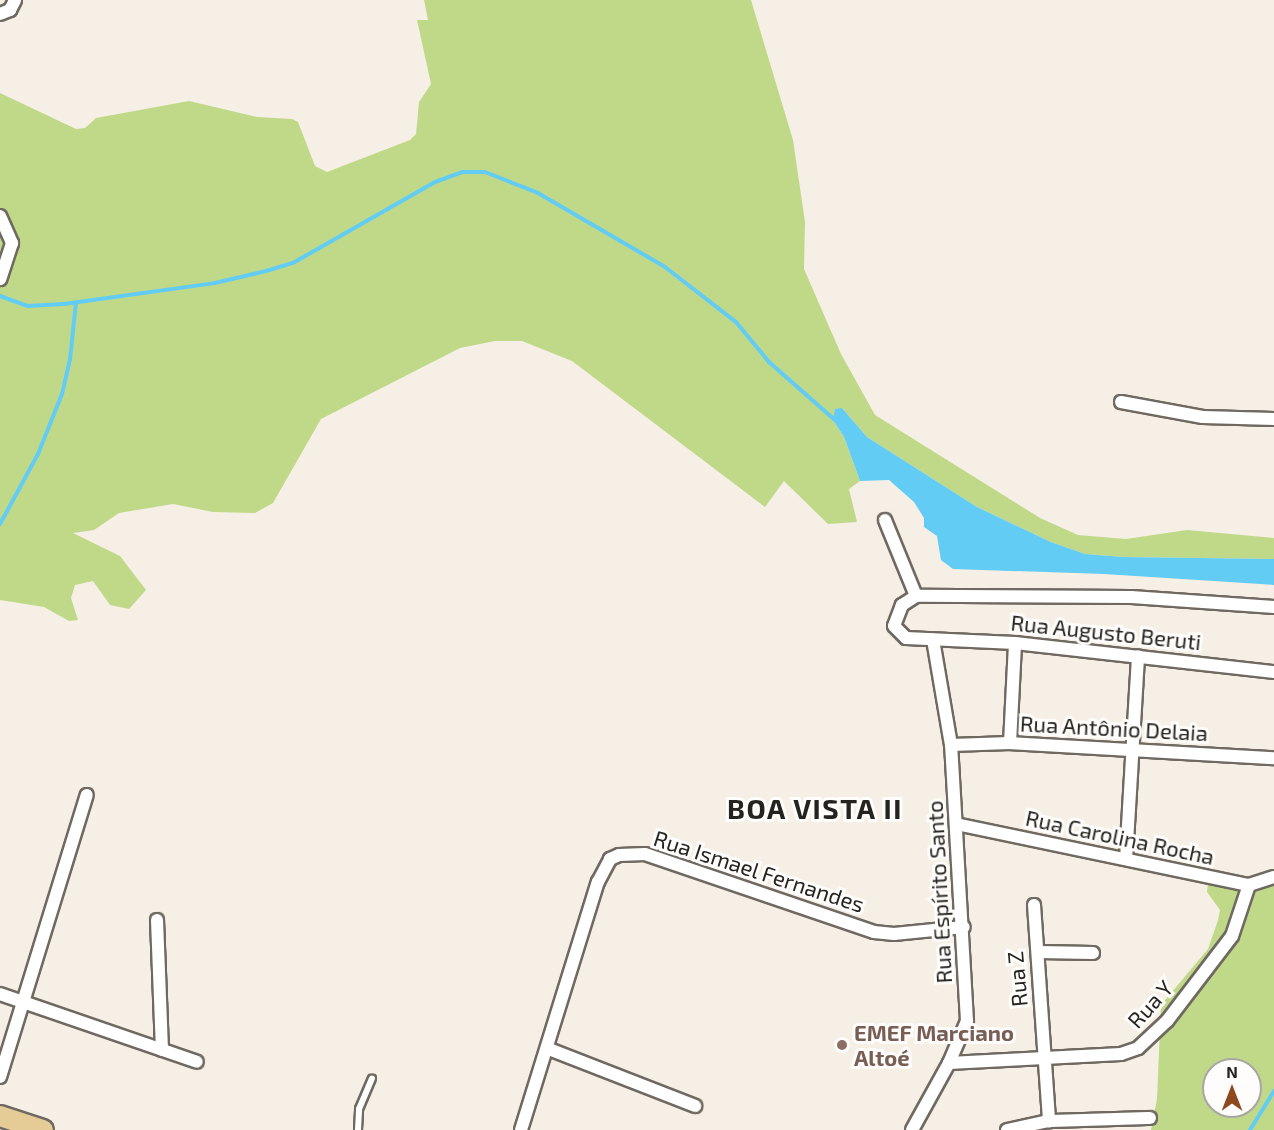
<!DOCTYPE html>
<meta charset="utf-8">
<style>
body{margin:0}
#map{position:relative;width:1274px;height:1130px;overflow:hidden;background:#f5efe5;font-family:"Exo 2",sans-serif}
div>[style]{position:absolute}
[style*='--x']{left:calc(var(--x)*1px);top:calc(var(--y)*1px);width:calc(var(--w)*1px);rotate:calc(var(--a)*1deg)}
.green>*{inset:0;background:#c0d989}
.water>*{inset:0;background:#63ccf4}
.stream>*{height:4px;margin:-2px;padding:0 2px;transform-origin:2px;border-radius:2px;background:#63ccf4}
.roads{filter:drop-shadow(2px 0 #6f6961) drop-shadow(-2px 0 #6f6961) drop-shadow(0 2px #6f6961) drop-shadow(0 -2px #6f6961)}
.service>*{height:6px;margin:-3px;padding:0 3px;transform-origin:3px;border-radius:3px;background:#fff}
.minor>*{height:12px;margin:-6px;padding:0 6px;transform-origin:6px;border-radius:6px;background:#fff}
.primary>*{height:20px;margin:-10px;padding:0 10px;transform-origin:10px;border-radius:10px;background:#e5cc97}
.dots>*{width:16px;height:16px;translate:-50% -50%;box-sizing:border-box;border:3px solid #fefdfb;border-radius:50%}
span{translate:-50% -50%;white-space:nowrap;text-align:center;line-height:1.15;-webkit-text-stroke:6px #fefdfb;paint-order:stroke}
.street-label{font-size:22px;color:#25231f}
.education-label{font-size:22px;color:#785e54;font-weight:700}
.left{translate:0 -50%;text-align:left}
.district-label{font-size:28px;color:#25231f;font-weight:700;letter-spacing:1.5px}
.north{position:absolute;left:1202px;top:1058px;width:60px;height:60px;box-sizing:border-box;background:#fefdfb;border:2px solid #a7a6a3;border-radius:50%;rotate:0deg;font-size:16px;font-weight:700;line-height:24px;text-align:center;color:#25231f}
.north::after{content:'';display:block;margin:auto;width:21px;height:27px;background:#8e4a1f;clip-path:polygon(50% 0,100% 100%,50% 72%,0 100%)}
</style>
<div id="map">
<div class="green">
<i style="clip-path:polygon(424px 0,751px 0,793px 140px,805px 222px,804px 269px,841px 354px,875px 415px,1040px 518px,1078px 535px,1126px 539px,1187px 530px,1274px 538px,1274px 559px,1123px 557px,1085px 554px,1051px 542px,977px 507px,867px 437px,842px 408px,833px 420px,844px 437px,860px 481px,849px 489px,857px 522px,828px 524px,784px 481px,765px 507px,572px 361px,522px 341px,495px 341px,460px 348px,321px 419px,273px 503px,255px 513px,213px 512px,173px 504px,119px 513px,94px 530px,73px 533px,120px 556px,146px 590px,129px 609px,110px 605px,93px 581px,75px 585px,71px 598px,78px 620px,69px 621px,44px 607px,0 600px,0 93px,76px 129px,85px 128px,96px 118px,189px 101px,257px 117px,292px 119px,298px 122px,315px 166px,327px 172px,410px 140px,416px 134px,419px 102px,431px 84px,417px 20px,428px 20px)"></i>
<i style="clip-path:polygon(evenodd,1274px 881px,1274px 1130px,1151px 1130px,1157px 1099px,1161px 1005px,1208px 949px,1218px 920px,1220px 910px,1207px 892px,1208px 883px,1274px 881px,1214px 1070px,1250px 1070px,1250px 1106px,1214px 1106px,1214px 1070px)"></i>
</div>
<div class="water">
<i style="clip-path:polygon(842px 408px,867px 437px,977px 507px,1051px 542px,1085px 554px,1123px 557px,1274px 559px,1274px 585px,1104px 574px,953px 569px,941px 560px,937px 536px,924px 527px,924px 518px,914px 502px,889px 480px,860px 481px,844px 437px,833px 420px,835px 409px)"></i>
</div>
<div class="stream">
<i style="--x:0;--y:296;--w:29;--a:20"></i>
<i style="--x:27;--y:306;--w:37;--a:-3"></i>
<i style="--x:64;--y:304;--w:152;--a:-7.9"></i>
<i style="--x:215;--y:283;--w:52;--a:-13.2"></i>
<i style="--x:266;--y:271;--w:28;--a:-17"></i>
<i style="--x:293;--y:263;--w:163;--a:-29.7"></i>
<i style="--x:435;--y:182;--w:29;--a:-20"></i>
<i style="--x:462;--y:172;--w:23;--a:0"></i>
<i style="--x:485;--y:172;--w:57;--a:21.6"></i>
<i style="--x:538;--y:193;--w:147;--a:30.2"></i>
<i style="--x:665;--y:267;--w:90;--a:37.8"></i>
<i style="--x:736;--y:322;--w:52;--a:50.5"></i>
<i style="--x:769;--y:362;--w:89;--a:41.4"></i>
<i style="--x:0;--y:524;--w:80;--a:-61.5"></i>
<i style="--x:38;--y:454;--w:65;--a:-68.2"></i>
<i style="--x:62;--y:394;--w:35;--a:-77"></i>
<i style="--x:70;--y:360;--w:58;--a:-84.1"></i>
<i style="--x:1250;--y:1130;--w:46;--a:-58.4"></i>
</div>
<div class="roads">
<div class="service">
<i style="--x:358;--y:1130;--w:21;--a:-87"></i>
<i style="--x:359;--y:1109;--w:33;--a:-67"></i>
</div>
<div class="minor">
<i style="--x:0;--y:14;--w:11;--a:-22"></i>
<i style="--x:10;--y:10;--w:11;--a:-63"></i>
<i style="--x:0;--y:216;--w:30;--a:66"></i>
<i style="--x:12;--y:243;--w:38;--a:108"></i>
<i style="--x:1121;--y:402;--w:83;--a:10.4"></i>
<i style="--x:1203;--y:417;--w:71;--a:1.6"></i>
<i style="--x:885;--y:520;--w:82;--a:67.8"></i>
<i style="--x:1274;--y:607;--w:143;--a:-176"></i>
<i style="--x:1131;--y:597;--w:215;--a:-179.7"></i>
<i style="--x:916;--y:596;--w:17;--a:147"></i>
<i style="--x:902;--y:605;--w:22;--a:111"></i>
<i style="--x:894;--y:626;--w:17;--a:45"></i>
<i style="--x:906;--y:638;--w:109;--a:2.6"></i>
<i style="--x:1015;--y:643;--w:261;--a:6.4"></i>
<i style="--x:1010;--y:743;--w:100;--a:-87.1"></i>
<i style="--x:951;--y:745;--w:59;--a:-1.9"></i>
<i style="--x:1010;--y:743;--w:264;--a:3.3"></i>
<i style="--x:956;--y:824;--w:299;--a:11.8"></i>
<i style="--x:1249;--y:885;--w:26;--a:-18"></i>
<i style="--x:1126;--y:859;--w:203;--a:-86.6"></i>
<i style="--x:1034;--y:905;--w:217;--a:86"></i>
<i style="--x:157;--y:920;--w:130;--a:87.8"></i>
<i style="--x:1039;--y:952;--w:54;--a:1.1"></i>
<i style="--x:0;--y:994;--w:208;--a:19"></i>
<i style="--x:549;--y:1049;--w:157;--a:21.3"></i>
<i style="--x:949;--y:1063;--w:172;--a:-3"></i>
<i style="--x:1121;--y:1054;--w:18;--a:-19"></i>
<i style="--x:1138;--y:1048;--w:40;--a:-43"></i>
<i style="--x:1167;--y:1021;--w:107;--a:-52.6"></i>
<i style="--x:1232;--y:936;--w:54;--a:-71.6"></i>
<i style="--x:0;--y:1077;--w:295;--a:-72.9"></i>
<i style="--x:521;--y:1130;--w:260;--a:-72.8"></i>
<i style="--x:598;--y:882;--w:26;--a:-62"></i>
<i style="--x:610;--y:859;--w:10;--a:-24"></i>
<i style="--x:619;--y:855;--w:26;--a:-2"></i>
<i style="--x:645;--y:854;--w:242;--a:18.8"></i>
<i style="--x:874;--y:932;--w:20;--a:6"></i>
<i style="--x:894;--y:934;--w:70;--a:-5.7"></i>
<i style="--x:912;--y:1130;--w:77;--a:-61.1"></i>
<i style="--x:949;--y:1063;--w:46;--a:-66.8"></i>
<i style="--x:967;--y:1021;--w:276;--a:-93.3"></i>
<i style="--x:951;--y:745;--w:107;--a:-99.7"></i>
<i style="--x:1007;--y:1130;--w:43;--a:-12.1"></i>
<i style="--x:1049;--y:1121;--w:101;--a:-1.7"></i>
</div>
<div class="primary">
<i style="--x:0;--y:1116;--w:45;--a:18"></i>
</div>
</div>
<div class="dots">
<i style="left:842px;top:1045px;background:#8d6e63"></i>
</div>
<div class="street-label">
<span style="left:1106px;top:632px;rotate:6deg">Rua Augusto Beruti</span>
<span style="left:1114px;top:728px;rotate:3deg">Rua Antônio Delaia</span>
<span style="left:1120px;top:837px;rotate:12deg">Rua Carolina Rocha</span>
<span style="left:759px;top:871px;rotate:18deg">Rua Ismael Fernandes</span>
<span style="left:939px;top:892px;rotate:-93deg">Rua Espírito Santo</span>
<span style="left:1017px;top:979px;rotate:-95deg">Rua Z</span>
<span style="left:1150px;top:1004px;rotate:-48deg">Rua Y</span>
</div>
<div class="education-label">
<span class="left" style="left:854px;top:1045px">EMEF Marciano<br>Altoé</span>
</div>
<div class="district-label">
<span style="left:815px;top:808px">BOA VISTA II</span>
</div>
<div class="north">N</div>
</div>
